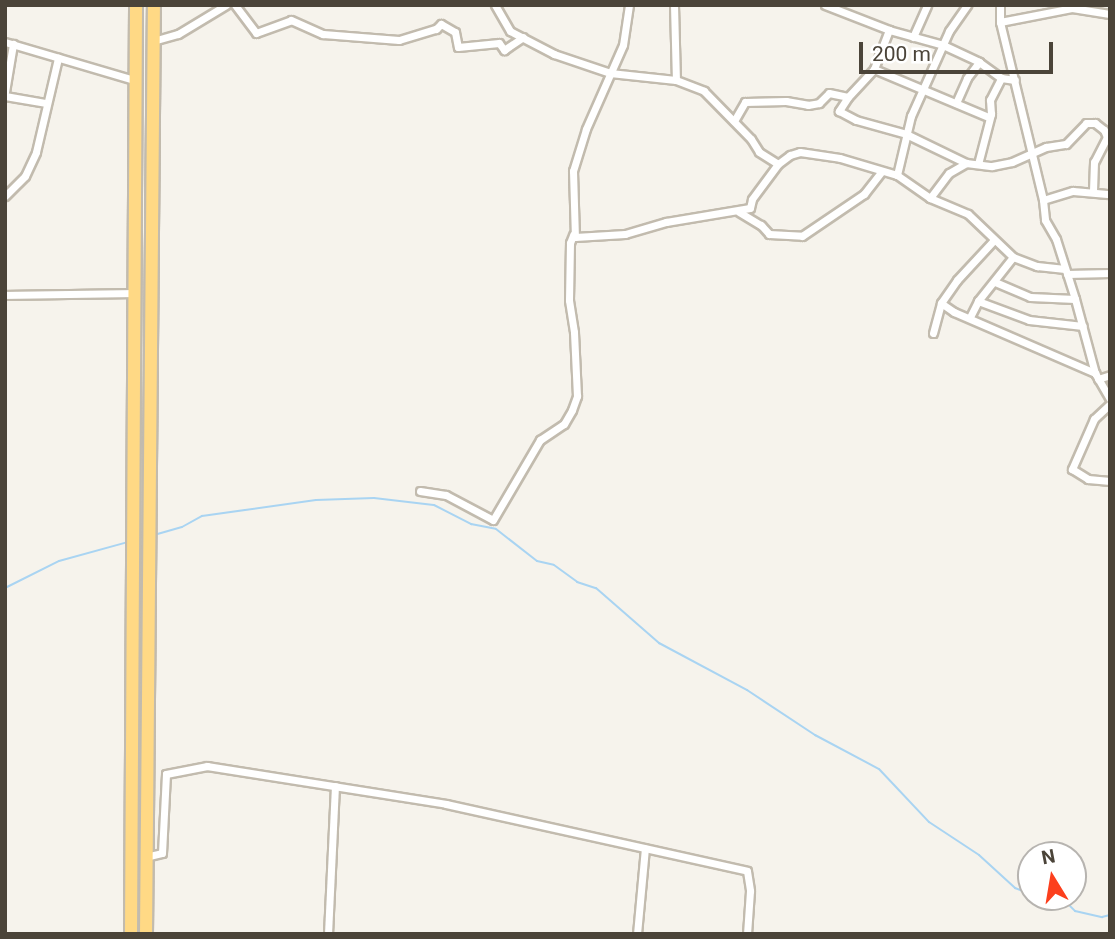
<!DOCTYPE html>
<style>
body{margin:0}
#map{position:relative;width:1115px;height:939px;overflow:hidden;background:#f6f3ec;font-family:Roboto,sans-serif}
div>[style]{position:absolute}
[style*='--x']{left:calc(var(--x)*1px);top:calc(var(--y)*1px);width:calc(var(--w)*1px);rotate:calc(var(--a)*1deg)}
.stream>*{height:2px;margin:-1px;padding:0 1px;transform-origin:1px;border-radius:1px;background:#a9d4f2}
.roads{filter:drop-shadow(2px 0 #c2bbae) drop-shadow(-2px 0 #c2bbae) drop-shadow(0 2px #c2bbae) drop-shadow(0 -2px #c2bbae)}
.minor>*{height:7px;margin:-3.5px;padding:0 3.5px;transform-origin:3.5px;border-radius:3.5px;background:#fff}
.trunk>*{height:12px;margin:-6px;padding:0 6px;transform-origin:6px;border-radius:6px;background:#ffd985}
span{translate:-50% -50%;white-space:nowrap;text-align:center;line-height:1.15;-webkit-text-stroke:5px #fff;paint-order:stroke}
.frame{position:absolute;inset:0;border:7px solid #4b4439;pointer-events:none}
.north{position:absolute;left:1017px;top:841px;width:70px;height:70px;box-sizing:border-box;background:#fff;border:2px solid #b7b4b0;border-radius:50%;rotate:349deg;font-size:19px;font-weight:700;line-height:28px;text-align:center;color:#4b4439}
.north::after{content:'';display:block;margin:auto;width:24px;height:32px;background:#fc3f1d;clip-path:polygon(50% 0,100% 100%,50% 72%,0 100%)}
.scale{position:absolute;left:859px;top:42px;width:194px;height:32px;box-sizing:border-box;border:4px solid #4b4439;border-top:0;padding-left:9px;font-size:21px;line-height:24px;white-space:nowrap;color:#4b4439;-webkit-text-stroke:5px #fff;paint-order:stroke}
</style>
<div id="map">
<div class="stream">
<i style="--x:154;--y:535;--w:29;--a:-16"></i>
<i style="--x:182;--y:527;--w:23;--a:-29"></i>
<i style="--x:202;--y:516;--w:115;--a:-8"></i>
<i style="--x:316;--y:500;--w:58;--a:-2"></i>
<i style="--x:374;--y:498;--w:60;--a:6.7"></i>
<i style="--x:434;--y:505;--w:42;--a:27.2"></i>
<i style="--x:471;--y:524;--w:25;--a:11"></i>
<i style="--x:496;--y:529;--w:52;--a:38"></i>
<i style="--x:537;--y:561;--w:17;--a:13"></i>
<i style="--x:554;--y:565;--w:29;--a:36"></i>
<i style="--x:577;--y:582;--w:20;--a:18"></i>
<i style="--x:596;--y:588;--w:84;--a:41.1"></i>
<i style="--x:659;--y:643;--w:100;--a:28.1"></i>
<i style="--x:747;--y:690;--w:82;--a:33.5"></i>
<i style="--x:815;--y:735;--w:72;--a:28"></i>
<i style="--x:879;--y:769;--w:73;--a:46.7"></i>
<i style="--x:929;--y:822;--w:60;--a:33.4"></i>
<i style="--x:979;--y:855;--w:49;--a:42.5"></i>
<i style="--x:1015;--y:888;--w:17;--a:21"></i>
<i style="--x:5;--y:588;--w:60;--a:-26.6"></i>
<i style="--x:59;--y:561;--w:72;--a:-15.4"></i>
<i style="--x:1035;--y:897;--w:18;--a:43"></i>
<i style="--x:1048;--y:909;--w:18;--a:-43"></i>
<i style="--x:1061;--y:897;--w:20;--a:45"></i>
<i style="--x:1075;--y:911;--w:28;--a:13"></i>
<i style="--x:1102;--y:917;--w:8;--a:-14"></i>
</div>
<div class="roads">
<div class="minor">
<i style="--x:235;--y:5;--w:35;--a:53"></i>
<i style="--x:256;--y:33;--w:37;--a:-20"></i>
<i style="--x:291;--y:20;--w:35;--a:24"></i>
<i style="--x:323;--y:34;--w:76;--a:4.5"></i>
<i style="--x:399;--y:40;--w:39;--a:-17"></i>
<i style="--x:436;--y:29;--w:7;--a:-45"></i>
<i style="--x:441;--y:24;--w:16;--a:30"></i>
<i style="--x:455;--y:32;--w:15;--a:79"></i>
<i style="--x:458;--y:47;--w:41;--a:-5.6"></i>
<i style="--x:499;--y:43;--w:9;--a:54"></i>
<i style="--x:504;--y:50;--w:23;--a:-34"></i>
<i style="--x:495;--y:5;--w:30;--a:60"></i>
<i style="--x:510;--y:31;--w:50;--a:27.6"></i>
<i style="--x:554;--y:54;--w:59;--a:18.7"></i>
<i style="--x:610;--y:73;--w:66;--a:6.1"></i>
<i style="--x:676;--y:80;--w:30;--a:21"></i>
<i style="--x:704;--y:91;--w:67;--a:45.6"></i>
<i style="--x:751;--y:139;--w:15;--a:58"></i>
<i style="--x:759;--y:152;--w:22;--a:32"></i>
<i style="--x:629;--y:5;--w:40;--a:98.5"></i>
<i style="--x:623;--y:45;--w:92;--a:113.8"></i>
<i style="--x:586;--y:129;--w:44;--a:107.2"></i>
<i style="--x:573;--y:171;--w:66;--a:88.3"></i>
<i style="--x:575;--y:237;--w:50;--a:-3.4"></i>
<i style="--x:625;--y:234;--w:43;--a:-16.3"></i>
<i style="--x:666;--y:222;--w:85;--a:-9.5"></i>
<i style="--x:750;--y:208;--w:9;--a:-77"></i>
<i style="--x:752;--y:199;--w:44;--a:-53.4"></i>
<i style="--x:778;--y:164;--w:15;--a:-37"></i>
<i style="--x:790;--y:155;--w:10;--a:-17"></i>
<i style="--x:800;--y:152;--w:40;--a:8.5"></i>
<i style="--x:840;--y:158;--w:59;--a:16.6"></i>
<i style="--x:897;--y:175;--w:40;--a:34.9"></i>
<i style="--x:930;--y:198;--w:41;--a:22.8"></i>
<i style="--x:968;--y:214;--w:62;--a:43.7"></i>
<i style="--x:1013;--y:257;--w:26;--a:21"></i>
<i style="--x:1037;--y:266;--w:28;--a:6"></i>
<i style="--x:674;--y:5;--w:75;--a:88.5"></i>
<i style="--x:825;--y:5;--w:69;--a:21.3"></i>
<i style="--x:889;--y:30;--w:56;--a:15.5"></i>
<i style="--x:943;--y:45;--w:40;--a:25"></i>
<i style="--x:979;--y:62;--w:27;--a:36"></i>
<i style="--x:1001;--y:78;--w:14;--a:8"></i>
<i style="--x:1000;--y:5;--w:17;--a:90"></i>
<i style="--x:1000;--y:22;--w:183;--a:76.4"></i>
<i style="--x:1043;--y:200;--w:20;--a:84"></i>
<i style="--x:1045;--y:220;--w:22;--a:60"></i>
<i style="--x:1056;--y:239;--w:63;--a:72.4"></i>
<i style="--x:1075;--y:299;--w:77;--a:74.9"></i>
<i style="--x:1095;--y:373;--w:30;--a:60"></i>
<i style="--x:1000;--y:22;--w:73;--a:-11"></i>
<i style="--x:1072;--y:8;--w:38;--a:9"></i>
<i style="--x:913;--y:37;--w:35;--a:-66"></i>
<i style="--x:153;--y:41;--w:26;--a:-16"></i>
<i style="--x:178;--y:34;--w:56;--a:-31.1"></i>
<i style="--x:5;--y:42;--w:134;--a:16.4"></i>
<i style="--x:874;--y:69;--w:124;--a:22.8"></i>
<i style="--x:5;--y:92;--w:49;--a:-80.5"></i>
<i style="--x:5;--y:96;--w:42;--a:9.7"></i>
<i style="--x:848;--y:97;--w:17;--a:123"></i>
<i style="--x:839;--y:111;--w:19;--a:28"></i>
<i style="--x:856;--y:120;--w:52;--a:15.6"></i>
<i style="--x:906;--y:134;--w:67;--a:25.8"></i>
<i style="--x:966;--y:163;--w:26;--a:7"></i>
<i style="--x:992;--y:166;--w:20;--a:-11"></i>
<i style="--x:1012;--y:162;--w:37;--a:-24"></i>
<i style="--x:1046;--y:147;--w:20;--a:-9"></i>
<i style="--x:1066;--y:144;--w:29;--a:-46"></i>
<i style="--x:1086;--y:123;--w:9;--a:0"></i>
<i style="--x:1095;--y:123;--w:11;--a:38"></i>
<i style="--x:1104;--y:130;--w:8;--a:67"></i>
<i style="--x:1107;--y:137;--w:28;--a:117"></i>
<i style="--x:1094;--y:162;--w:30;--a:92"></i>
<i style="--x:956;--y:103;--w:27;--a:-66"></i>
<i style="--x:967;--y:78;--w:20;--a:-53"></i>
<i style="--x:734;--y:121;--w:22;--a:-60"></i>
<i style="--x:745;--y:102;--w:41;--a:-1.4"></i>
<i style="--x:786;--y:101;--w:22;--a:10"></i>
<i style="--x:808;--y:105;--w:11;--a:-10"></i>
<i style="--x:819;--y:103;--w:14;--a:-45"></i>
<i style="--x:829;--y:93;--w:19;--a:12"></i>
<i style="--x:848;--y:97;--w:38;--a:-47"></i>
<i style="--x:874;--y:69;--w:42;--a:-69"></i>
<i style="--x:978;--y:164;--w:52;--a:-75.4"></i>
<i style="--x:991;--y:114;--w:14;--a:-94"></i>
<i style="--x:990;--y:100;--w:25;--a:-63"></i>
<i style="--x:897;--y:175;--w:61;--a:-76.7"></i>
<i style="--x:911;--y:116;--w:93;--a:-65.9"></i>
<i style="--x:949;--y:31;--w:32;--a:-55"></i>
<i style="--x:5;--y:196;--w:28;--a:-45"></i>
<i style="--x:25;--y:176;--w:26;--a:-65"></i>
<i style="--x:36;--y:152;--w:97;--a:-76.8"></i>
<i style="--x:930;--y:198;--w:31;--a:-53"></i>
<i style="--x:949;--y:173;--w:20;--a:-30"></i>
<i style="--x:1043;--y:200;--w:31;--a:-17"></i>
<i style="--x:1073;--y:191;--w:37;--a:5"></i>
<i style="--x:739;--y:212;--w:26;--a:31"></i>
<i style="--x:761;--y:225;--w:12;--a:48"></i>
<i style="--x:769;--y:234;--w:33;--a:3"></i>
<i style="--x:802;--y:236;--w:75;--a:-34.1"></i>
<i style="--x:864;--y:194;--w:29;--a:-52"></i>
<i style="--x:1067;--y:274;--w:43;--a:-1.3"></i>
<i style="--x:995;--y:282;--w:38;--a:23"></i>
<i style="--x:1030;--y:297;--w:45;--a:2.5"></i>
<i style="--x:5;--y:295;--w:128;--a:-0.9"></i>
<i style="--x:978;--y:301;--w:54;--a:20.4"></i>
<i style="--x:1029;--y:320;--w:54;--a:6.3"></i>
<i style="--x:941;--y:303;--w:16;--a:35"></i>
<i style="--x:954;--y:312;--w:154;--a:23.4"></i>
<i style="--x:970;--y:317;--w:18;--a:-63"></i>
<i style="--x:978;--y:301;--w:56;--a:-51.5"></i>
<i style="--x:933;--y:333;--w:31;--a:-75"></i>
<i style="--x:941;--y:303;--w:28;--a:-55"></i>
<i style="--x:957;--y:280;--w:54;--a:-47.2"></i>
<i style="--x:1098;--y:379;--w:13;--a:-18"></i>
<i style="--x:1110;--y:404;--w:22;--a:137"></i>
<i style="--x:1094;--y:419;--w:55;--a:113.7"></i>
<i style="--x:1072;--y:469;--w:19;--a:32"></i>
<i style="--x:1088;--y:479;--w:22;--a:5"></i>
<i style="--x:420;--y:491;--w:26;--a:9"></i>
<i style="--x:446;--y:495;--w:53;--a:28"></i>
<i style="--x:493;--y:520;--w:93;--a:-59.6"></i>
<i style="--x:540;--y:440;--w:29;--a:-34"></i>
<i style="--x:564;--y:424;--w:16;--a:-60"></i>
<i style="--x:572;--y:410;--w:15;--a:-70"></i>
<i style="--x:577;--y:396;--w:64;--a:-92.7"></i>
<i style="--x:574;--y:332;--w:32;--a:-99"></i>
<i style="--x:569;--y:300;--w:57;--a:-89"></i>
<i style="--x:570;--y:243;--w:9;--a:-69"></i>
<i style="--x:145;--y:857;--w:17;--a:-13"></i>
<i style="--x:162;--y:853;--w:79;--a:-87.1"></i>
<i style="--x:166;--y:774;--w:42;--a:-11"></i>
<i style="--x:207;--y:766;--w:242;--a:9"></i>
<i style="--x:446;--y:804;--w:308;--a:12.5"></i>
<i style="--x:747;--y:871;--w:20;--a:81"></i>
<i style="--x:750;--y:891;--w:43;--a:94"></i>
<i style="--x:328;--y:934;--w:148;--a:-87.3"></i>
<i style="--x:637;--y:934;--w:86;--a:-84.7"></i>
</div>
<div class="trunk">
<i style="--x:131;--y:934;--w:929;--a:-89.69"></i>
<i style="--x:146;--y:934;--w:929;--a:-89.51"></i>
</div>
</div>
<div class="frame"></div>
<div class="north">N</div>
<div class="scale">200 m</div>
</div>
